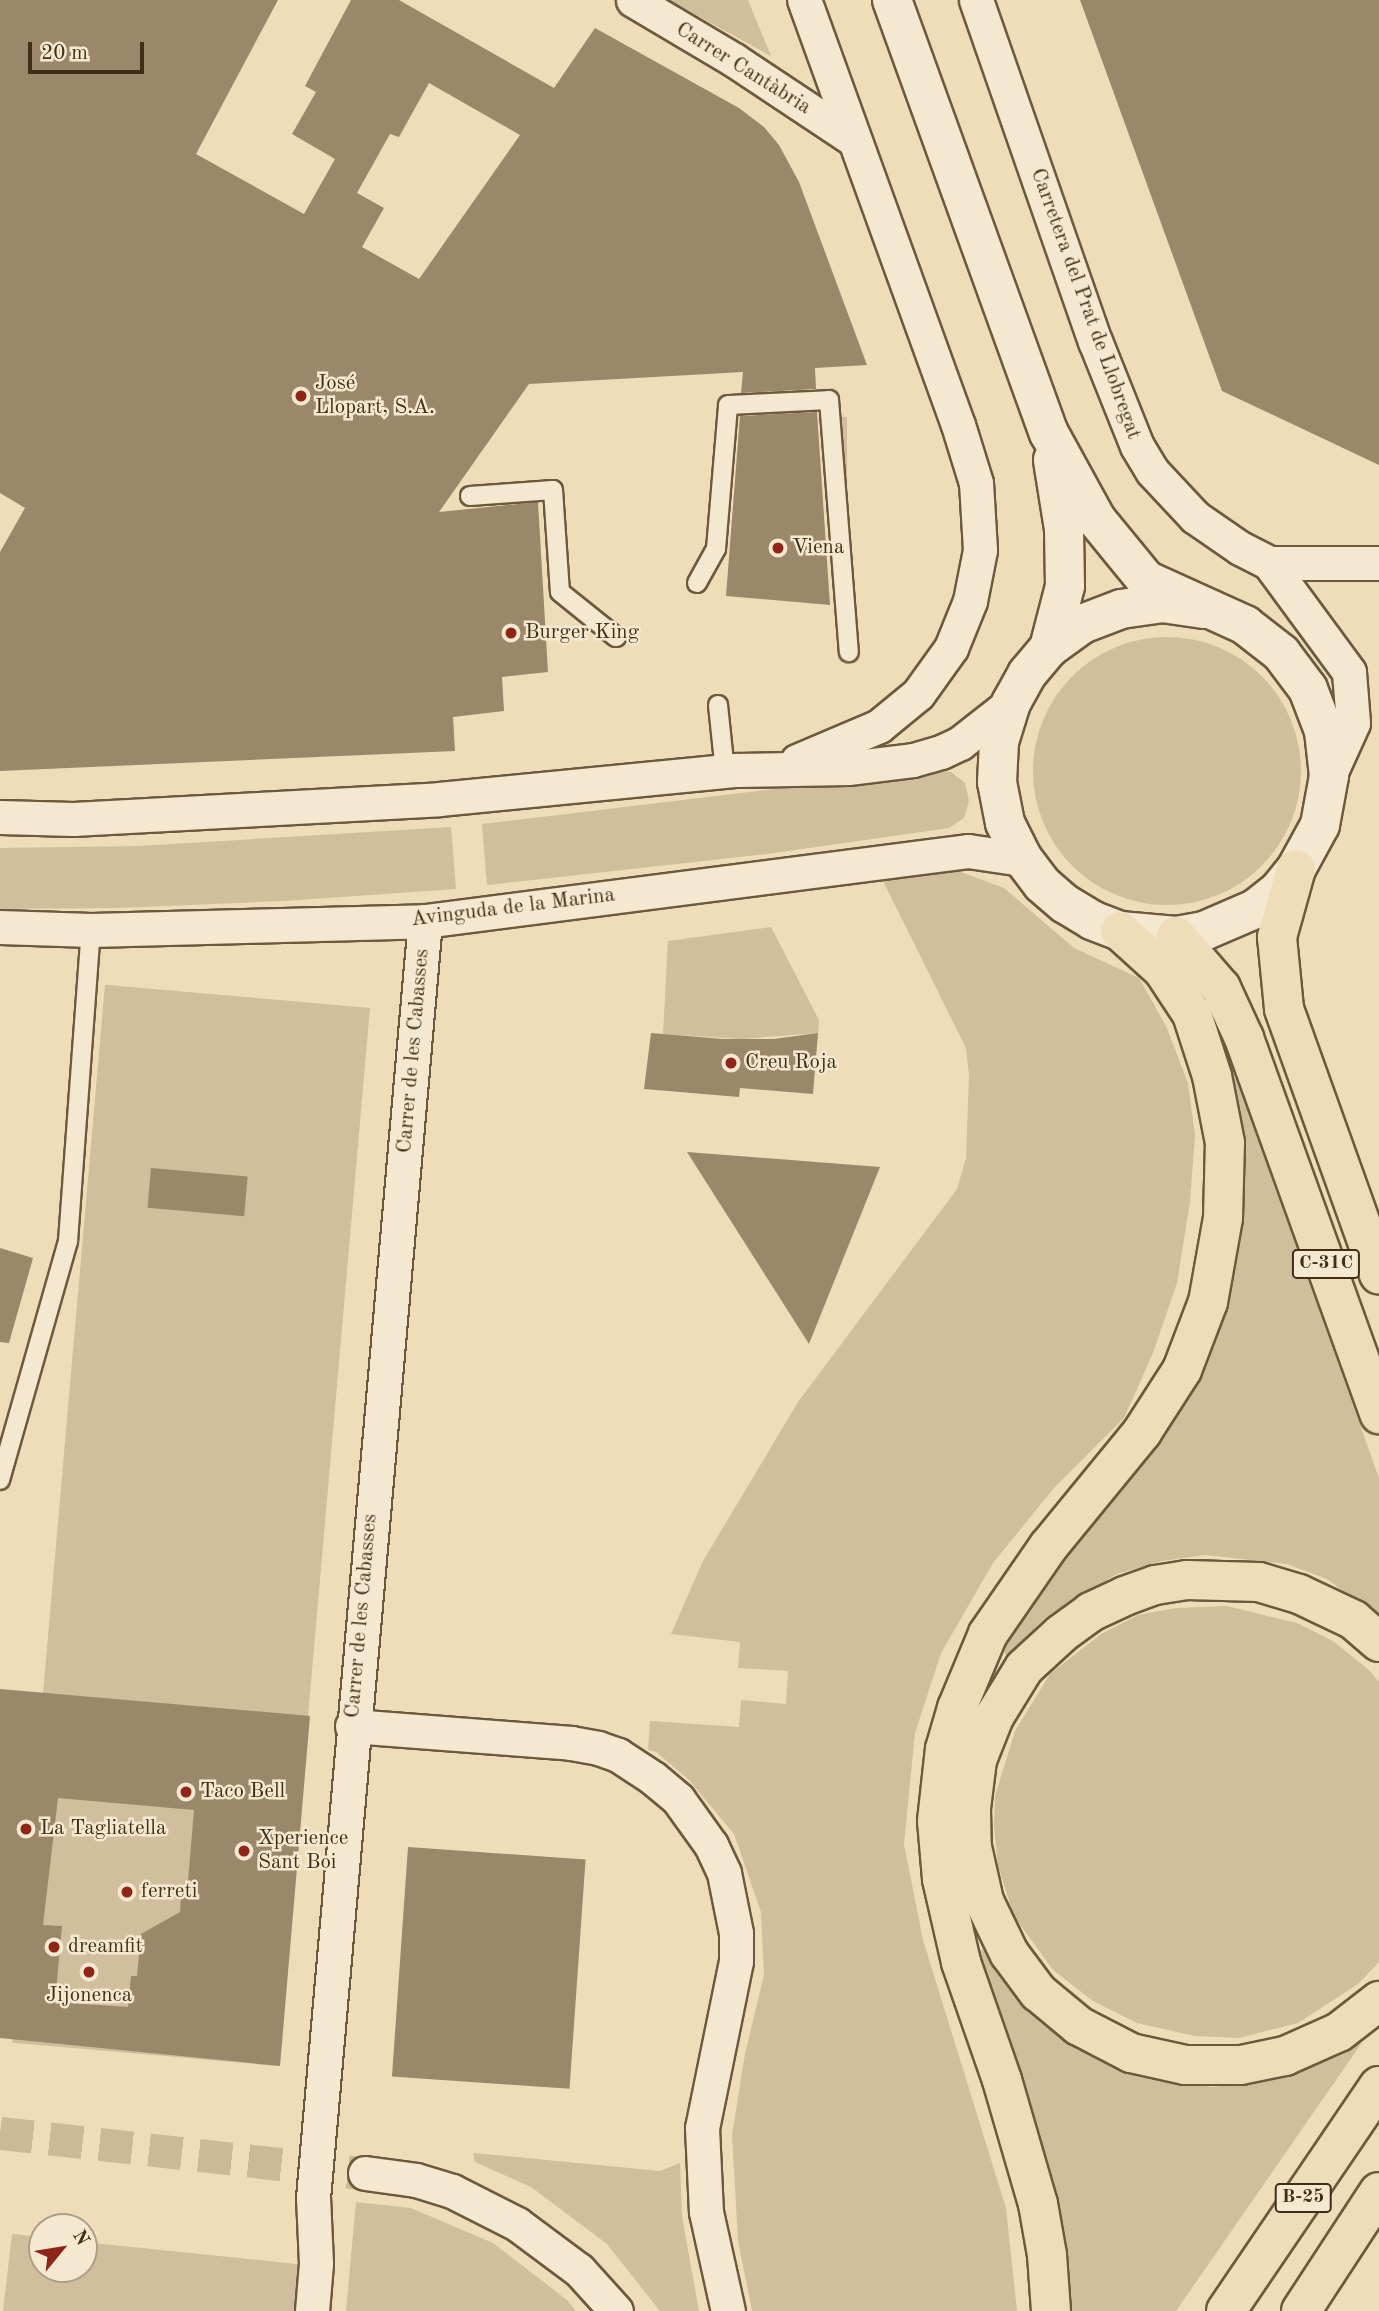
<!DOCTYPE html>
<meta charset="utf-8">
<style>
body{margin:0}
#map{position:relative;width:1379px;height:2311px;overflow:hidden;background:#efdcb8;font-family:"Old Standard TT",serif}
div>[style]{position:absolute}
[style*='--x']{left:calc(var(--x)*1px);top:calc(var(--y)*1px);width:calc(var(--w)*1px);rotate:calc(var(--a)*1deg)}
.green>*{inset:0;background:#d1be9c;transform-origin:0 0}
.round{border-radius:50%}
.building>*{inset:0;background:#9b886a;transform-origin:0 0}
.street-tunnel>*{height:33px;margin-top:-16.5px;transform-origin:0;background:repeating-linear-gradient(90deg,#ccb998 0 33px,transparent 0 50px)}
.roads{filter:drop-shadow(2px 0 #6c5a3e) drop-shadow(-2px 0 #6c5a3e) drop-shadow(0 2px #6c5a3e) drop-shadow(0 -2px #6c5a3e)}
.lane>*{height:18px;margin:-9px;padding:0 9px;transform-origin:9px;border-radius:9px;background:#f5e8d1}
.street>*{height:33px;margin:-16.5px;padding:0 16.5px;transform-origin:16.5px;border-radius:16.5px;background:#f5e8d1}
.secondary>*{height:38px;margin:-19px;padding:0 19px;transform-origin:19px;border-radius:19px;background:#f5e8d1}
.highway>*{height:38px;margin:-19px;padding:0 19px;transform-origin:19px;border-radius:19px;background:#efdcb8}
.dots>*{width:19px;height:19px;translate:-50% -50%;box-sizing:border-box;border:4px solid #f5e8d1;border-radius:50%}
span{translate:-50% -50%;white-space:nowrap;text-align:center;line-height:1.15;-webkit-text-stroke:5px #f5e8d1;paint-order:stroke}
.shield-label span{padding:2px 5px;background:#f5e8d1;border:2px solid;border-radius:5px;-webkit-text-stroke-width:0}
.shield-label{font-size:19px;color:#402e16;font-weight:700}
.street-label{font-size:21px;color:#402e16}
.poi-label{font-size:21px;color:#402e16}
.left{translate:0 -50%;text-align:left}
.north{position:absolute;left:28px;top:2213px;width:70px;height:70px;box-sizing:border-box;background:#f5e8d1;border:2px solid #ad9e86;border-radius:50%;rotate:60deg;font-size:19px;font-weight:700;line-height:28px;text-align:center;color:#402e16}
.north::after{content:'';display:block;margin:auto;width:24px;height:32px;background:#8f2418;clip-path:polygon(50% 0,100% 100%,50% 72%,0 100%)}
.scale{position:absolute;left:28px;top:42px;width:116px;height:32px;box-sizing:border-box;border:4px solid #402e16;border-top:0;padding-left:9px;font-size:21px;line-height:24px;white-space:nowrap;color:#402e16;-webkit-text-stroke:5px #f5e8d1;paint-order:stroke}
</style>
<div id="map">
<div class="green">
<i style="clip-path:polygon(669px 0,748px 0,771px 56px)"></i>
<i style="left:842px;top:417px;width:5px;height:212px"></i>
<i class="round" style="left:1033px;top:637px;width:268px;height:268px"></i>
<i style="clip-path:polygon(933px 770px,951px 772px,965px 783px,969px 801px,964px 818px,949px 828px,767px 854px,487px 885px,482px 824px)"></i>
<i style="clip-path:polygon(451px 827px,456px 889px,284px 901px,117px 908px,0 909px,0 848px,139px 846px)"></i>
<i style="clip-path:polygon(958px 871px,1004px 888px,1074px 948px,1139px 978px,1166px 1026px,1188px 1083px,1195px 1135px,1190px 1202px,1177px 1283px,1153px 1353px,1124px 1418px,1054px 1488px,993px 1563px,941px 1653px,915px 1733px,904px 1844px,923px 1940px,1006px 2208px,1017px 2311px,752px 2311px,738px 2241px,732px 2135px,745px 2054px,764px 1975px,761px 1912px,734px 1834px,689px 1780px,656px 1752px,648px 1750px,650px 1721px,739px 1727px,741px 1700px,786px 1704px,788px 1671px,738px 1668px,740px 1642px,671px 1634px,703px 1561px,798px 1402px,957px 1189px,966px 1158px,969px 1075px,966px 1048px,883px 881px)"></i>
<i style="clip-path:polygon(771px 927px,819px 1020px,818px 1033px,741px 1039px,663px 1034px,668px 941px)"></i>
<i style="left:370px;top:1008px;width:1062px;height:266px;rotate:95deg"></i>
<i style="clip-path:polygon(1221px 1050px,1227px 1053px,1379px 1478px,1379px 1618px,1327px 1579px,1287px 1564px,1205px 1555px,1162px 1561px,1117px 1574px,1046px 1617px,1008px 1656px,1004px 1652px,1006px 1645px,1029px 1602px,1206px 1355px)"></i>
<i style="clip-path:polygon(1227px 1606px,1297px 1623px,1333px 1641px,1369px 1670px,1379px 1682px,1379px 1962px,1358px 1984px,1298px 2023px,1239px 2038px,1195px 2036px,1137px 2023px,1093px 2001px,1053px 1970px,1014px 1916px,998px 1866px,994px 1826px,995px 1796px,1015px 1731px,1050px 1674px,1101px 1634px,1138px 1615px,1176px 1608px)"></i>
<i style="clip-path:polygon(985px 1949px,1007px 1983px,1041px 2023px,1079px 2050px,1143px 2077px,1212px 2087px,1279px 2079px,1329px 2059px,1355px 2042px,1361px 2044px,1176px 2311px,1068px 2311px,1068px 2273px,1055px 2192px,1035px 2117px,978px 1951px)"></i>
<i style="clip-path:polygon(473px 2153px,660px 2171px,680px 2163px,682px 2216px,699px 2311px,660px 2311px,607px 2244px,531px 2187px,475px 2162px)"></i>
<i style="clip-path:polygon(356px 2202px,411px 2208px,493px 2243px,567px 2300px,576px 2311px,346px 2311px)"></i>
<i style="clip-path:polygon(12px 2234px,42px 2237px,42px 2269px,84px 2269px,84px 2242px,306px 2265px,302px 2311px,3px 2311px)"></i>
</div>
<div class="building">
<i style="clip-path:polygon(evenodd,0 0,278px 0,196px 154px,304px 214px,335px 159px,292px 134px,316px 92px,305px 86px,351px 0,399px 0,554px 88px,595px 28px,739px 108px,764px 127px,779px 145px,799px 182px,867px 365px,815px 368px,816px 389px,741px 393px,743px 372px,529px 384px,439px 512px,538px 502px,548px 672px,502px 677px,504px 711px,453px 717px,455px 751px,0 771px,0 552px,25px 508px,0 493px,0 0,429px 83px,520px 135px,419px 279px,362px 247px,384px 208px,357px 193px,390px 134px,399px 137px,429px 83px)"></i>
<i style="clip-path:polygon(1080px 0,1379px 0,1379px 465px,1222px 391px)"></i>
<i style="clip-path:polygon(817px 412px,830px 605px,726px 596px,740px 416px)"></i>
<i style="clip-path:polygon(651px 1033px,723px 1039px,774px 1039px,818px 1033px,813px 1094px,740px 1088px,739px 1097px,644px 1089px)"></i>
<i style="clip-path:polygon(687px 1152px,880px 1167px,809px 1344px)"></i>
<i style="left:151px;top:1168px;width:97px;height:40px;rotate:5deg"></i>
<i style="clip-path:polygon(0 1248px,33px 1258px,9px 1343px,0 1342px)"></i>
<i style="clip-path:polygon(evenodd,0 1689px,310px 1716px,280px 2066px,0 2038px,0 1689px,58px 1798px,194px 1810px,187px 1893px,181px 1893px,180px 1912px,141px 1934px,137px 1976px,131px 1976px,128px 2007px,55px 2002px,62px 1926px,43px 1925px,58px 1798px)"></i>
<i style="left:408px;top:1847px;width:178px;height:230px;rotate:4deg"></i>
</div>
<div class="street-tunnel">
<i style="--x:0;--y:2133;--w:367;--a:6.3"></i>
</div>
<div class="roads">
<div class="lane">
<i style="--x:470;--y:496;--w:83;--a:-4.1"></i>
<i style="--x:553;--y:490;--w:102;--a:86.1"></i>
<i style="--x:560;--y:592;--w:72;--a:38.8"></i>
<i style="--x:697;--y:583;--w:39;--a:-61"></i>
<i style="--x:716;--y:549;--w:144;--a:-85.2"></i>
<i style="--x:728;--y:405;--w:101;--a:-2.8"></i>
<i style="--x:829;--y:400;--w:253;--a:85.5"></i>
<i style="--x:718;--y:705;--w:67;--a:84"></i>
<i style="--x:0;--y:1480;--w:248;--a:-74.1"></i>
<i style="--x:68;--y:1241;--w:312;--a:-85.8"></i>
</div>
<div class="street">
<i style="--x:633;--y:0;--w:117;--a:30.7"></i>
<i style="--x:734;--y:60;--w:143;--a:33.6"></i>
<i style="--x:976;--y:0;--w:361;--a:70.8"></i>
<i style="--x:1095;--y:341;--w:113;--a:68.2"></i>
<i style="--x:1137;--y:446;--w:29;--a:59"></i>
<i style="--x:1152;--y:471;--w:63;--a:46.9"></i>
<i style="--x:1195;--y:517;--w:55;--a:34.6"></i>
<i style="--x:1240;--y:548;--w:33;--a:27"></i>
<i style="--x:1269;--y:563;--w:135;--a:53.7"></i>
<i style="--x:1349;--y:672;--w:51;--a:85.5"></i>
<i style="--x:1353;--y:723;--w:58;--a:114.4"></i>
<i style="--x:1269;--y:563;--w:110;--a:0"></i>
<i style="--x:797;--y:761;--w:89;--a:-23.1"></i>
<i style="--x:879;--y:726;--w:50;--a:-39.4"></i>
<i style="--x:918;--y:694;--w:57;--a:-54.3"></i>
<i style="--x:951;--y:648;--w:51;--a:-68"></i>
<i style="--x:970;--y:601;--w:52;--a:-78.9"></i>
<i style="--x:980;--y:550;--w:67;--a:-93.4"></i>
<i style="--x:976;--y:483;--w:61;--a:-107.2"></i>
<i style="--x:958;--y:425;--w:452;--a:-109.9"></i>
<i style="--x:0;--y:817;--w:73;--a:1.6"></i>
<i style="--x:73;--y:819;--w:367;--a:-3.1"></i>
<i style="--x:439;--y:799;--w:299;--a:-5.6"></i>
<i style="--x:737;--y:770;--w:111;--a:-1"></i>
<i style="--x:848;--y:768;--w:65;--a:-7"></i>
<i style="--x:913;--y:760;--w:29;--a:-16"></i>
<i style="--x:941;--y:752;--w:21;--a:-25"></i>
<i style="--x:960;--y:743;--w:65;--a:-38.1"></i>
<i style="--x:0;--y:927;--w:91;--a:1.9"></i>
<i style="--x:91;--y:930;--w:334;--a:-1.5"></i>
<i style="--x:425;--y:921;--w:547;--a:-7.35"></i>
<i style="--x:968;--y:851;--w:56;--a:8.3"></i>
<i style="--x:352;--y:1726;--w:220;--a:4.4"></i>
<i style="--x:571;--y:1743;--w:27;--a:10"></i>
<i style="--x:598;--y:1748;--w:21;--a:19"></i>
<i style="--x:618;--y:1755;--w:42;--a:33.3"></i>
<i style="--x:653;--y:1778;--w:33;--a:40"></i>
<i style="--x:678;--y:1799;--w:57;--a:54.3"></i>
<i style="--x:711;--y:1845;--w:31;--a:65"></i>
<i style="--x:724;--y:1873;--w:61;--a:78.7"></i>
<i style="--x:736;--y:1933;--w:28;--a:90"></i>
<i style="--x:736;--y:1961;--w:170;--a:101.5"></i>
<i style="--x:702;--y:2128;--w:84;--a:87.3"></i>
<i style="--x:706;--y:2212;--w:101;--a:77.5"></i>
<i style="--x:365;--y:2173;--w:51;--a:7.8"></i>
<i style="--x:416;--y:2180;--w:38;--a:17"></i>
<i style="--x:452;--y:2191;--w:73;--a:26.9"></i>
<i style="--x:517;--y:2224;--w:77;--a:36.6"></i>
<i style="--x:579;--y:2270;--w:55;--a:47.9"></i>
<i style="--x:312;--y:2311;--w:48;--a:-85.2"></i>
<i style="--x:316;--y:2263;--w:65;--a:-92.6"></i>
<i style="--x:313;--y:2198;--w:1282;--a:-84.99"></i>
</div>
<div class="secondary">
<i style="--x:892;--y:0;--w:461;--a:70.1"></i>
<i style="--x:1049;--y:433;--w:98;--a:61.3"></i>
<i style="--x:1096;--y:519;--w:79;--a:50.7"></i>
<i style="--x:1146;--y:580;--w:109;--a:24.4"></i>
<i style="--x:1245;--y:625;--w:46;--a:37.9"></i>
<i style="--x:1281;--y:653;--w:45;--a:53.1"></i>
<i style="--x:1308;--y:689;--w:45;--a:69.1"></i>
<i style="--x:1324;--y:731;--w:45;--a:83.7"></i>
<i style="--x:1329;--y:776;--w:50;--a:100.4"></i>
<i style="--x:1320;--y:825;--w:50;--a:118.6"></i>
<i style="--x:1296;--y:869;--w:28;--a:129"></i>
<i style="--x:1278;--y:891;--w:29;--a:142"></i>
<i style="--x:1255;--y:909;--w:56;--a:156.7"></i>
<i style="--x:1204;--y:931;--w:28;--a:170"></i>
<i style="--x:1176;--y:936;--w:56;--a:-174.9"></i>
<i style="--x:1120;--y:931;--w:30;--a:-159"></i>
<i style="--x:1092;--y:920;--w:31;--a:-149"></i>
<i style="--x:1065;--y:904;--w:30;--a:-139"></i>
<i style="--x:1042;--y:884;--w:31;--a:-127"></i>
<i style="--x:1023;--y:859;--w:40;--a:-116.6"></i>
<i style="--x:1005;--y:823;--w:42;--a:-101"></i>
<i style="--x:997;--y:782;--w:40;--a:-87.1"></i>
<i style="--x:999;--y:742;--w:41;--a:-72.9"></i>
<i style="--x:1011;--y:703;--w:33;--a:-61"></i>
<i style="--x:1027;--y:674;--w:34;--a:-50"></i>
<i style="--x:1049;--y:648;--w:41;--a:-36"></i>
<i style="--x:1082;--y:624;--w:42;--a:-21"></i>
<i style="--x:1121;--y:609;--w:41;--a:-8.3"></i>
<i style="--x:1162;--y:603;--w:42;--a:8.1"></i>
<i style="--x:1049;--y:648;--w:64;--a:-75.5"></i>
<i style="--x:1065;--y:586;--w:57;--a:-91"></i>
<i style="--x:1064;--y:529;--w:70;--a:-99.1"></i>
</div>
<div class="highway">
<i style="--x:1296;--y:869;--w:71;--a:105.6"></i>
<i style="--x:1277;--y:937;--w:72;--a:84.4"></i>
<i style="--x:1284;--y:1009;--w:282;--a:70.3"></i>
<i style="--x:1176;--y:936;--w:69;--a:49.1"></i>
<i style="--x:1221;--y:988;--w:55;--a:65.3"></i>
<i style="--x:1244;--y:1038;--w:400;--a:70.2"></i>
<i style="--x:1379;--y:1642;--w:33;--a:-139"></i>
<i style="--x:1354;--y:1620;--w:61;--a:-154.7"></i>
<i style="--x:1299;--y:1594;--w:42;--a:-163.3"></i>
<i style="--x:1259;--y:1582;--w:72;--a:-178.4"></i>
<i style="--x:1187;--y:1580;--w:32;--a:171"></i>
<i style="--x:1155;--y:1585;--w:32;--a:160"></i>
<i style="--x:1125;--y:1596;--w:38;--a:155"></i>
<i style="--x:1091;--y:1612;--w:37;--a:144"></i>
<i style="--x:1061;--y:1634;--w:50;--a:137.4"></i>
<i style="--x:1024;--y:1668;--w:57;--a:121.5"></i>
<i style="--x:994;--y:1717;--w:46;--a:111.6"></i>
<i style="--x:977;--y:1760;--w:48;--a:97.1"></i>
<i style="--x:971;--y:1808;--w:39;--a:89"></i>
<i style="--x:972;--y:1847;--w:55;--a:77.5"></i>
<i style="--x:984;--y:1901;--w:58;--a:64.3"></i>
<i style="--x:1009;--y:1953;--w:49;--a:53.4"></i>
<i style="--x:1038;--y:1992;--w:53;--a:39.7"></i>
<i style="--x:1079;--y:2026;--w:59;--a:27.4"></i>
<i style="--x:1131;--y:2053;--w:55;--a:12.5"></i>
<i style="--x:1185;--y:2065;--w:56;--a:0"></i>
<i style="--x:1241;--y:2065;--w:45;--a:-11.6"></i>
<i style="--x:1285;--y:2056;--w:59;--a:-24"></i>
<i style="--x:1339;--y:2032;--w:51;--a:-37.8"></i>
<i style="--x:1051;--y:2311;--w:56;--a:-94.1"></i>
<i style="--x:1047;--y:2255;--w:52;--a:-100"></i>
<i style="--x:1038;--y:2204;--w:129;--a:-106.2"></i>
<i style="--x:1002;--y:2080;--w:125;--a:-109.2"></i>
<i style="--x:961;--y:1962;--w:85;--a:-102.9"></i>
<i style="--x:942;--y:1879;--w:58;--a:-94.9"></i>
<i style="--x:937;--y:1821;--w:72;--a:-83.7"></i>
<i style="--x:945;--y:1749;--w:43;--a:-73.7"></i>
<i style="--x:957;--y:1708;--w:80;--a:-67.3"></i>
<i style="--x:988;--y:1634;--w:106;--a:-55.4"></i>
<i style="--x:1048;--y:1547;--w:149;--a:-50.7"></i>
<i style="--x:1142;--y:1432;--w:74;--a:-57.2"></i>
<i style="--x:1182;--y:1370;--w:73;--a:-69.1"></i>
<i style="--x:1208;--y:1302;--w:85;--a:-79.9"></i>
<i style="--x:1223;--y:1218;--w:75;--a:-88.5"></i>
<i style="--x:1225;--y:1143;--w:68;--a:-101"></i>
<i style="--x:1212;--y:1076;--w:65;--a:-107.9"></i>
<i style="--x:1192;--y:1014;--w:53;--a:-123.4"></i>
<i style="--x:1163;--y:970;--w:58;--a:-137.8"></i>
<i style="--x:1226;--y:2311;--w:272;--a:-55.8"></i>
<i style="--x:1301;--y:2311;--w:142;--a:-56.8"></i>
</div>
</div>
<div class="dots">
<i style="left:301px;top:396px;background:#8f2418"></i>
<i style="left:778px;top:548px;background:#8f2418"></i>
<i style="left:511px;top:633px;background:#8f2418"></i>
<i style="left:731px;top:1063px;background:#8f2418"></i>
<i style="left:186px;top:1792px;background:#8f2418"></i>
<i style="left:26px;top:1829px;background:#8f2418"></i>
<i style="left:244px;top:1851px;background:#8f2418"></i>
<i style="left:127px;top:1892px;background:#8f2418"></i>
<i style="left:54px;top:1947px;background:#8f2418"></i>
<i style="left:89px;top:1972px;background:#8f2418"></i>
</div>
<div class="shield-label">
<span style="left:1326px;top:1264px">C-31C</span>
<span style="left:1303px;top:2198px">B-25</span>
</div>
<div class="street-label">
<span style="left:743px;top:69px;rotate:32deg">Carrer Cantàbria</span>
<span style="left:1085px;top:304px;rotate:70deg">Carretera del Prat de Llobregat</span>
<span style="left:513px;top:908px;rotate:-7deg">Avinguda de la Marina</span>
<span style="left:414px;top:1051px;rotate:-85deg">Carrer de les Cabasses</span>
<span style="left:362px;top:1616px;rotate:-85deg">Carrer de les Cabasses</span>
</div>
<div class="poi-label">
<span class="left" style="left:315px;top:396px">José<br>Llopart, S.A.</span>
<span class="left" style="left:792px;top:548px">Viena</span>
<span class="left" style="left:525px;top:633px">Burger King</span>
<span class="left" style="left:745px;top:1063px">Creu Roja</span>
<span class="left" style="left:200px;top:1792px">Taco Bell</span>
<span class="left" style="left:40px;top:1829px">La Tagliatella</span>
<span class="left" style="left:258px;top:1851px">Xperience<br>Sant Boi</span>
<span class="left" style="left:141px;top:1892px">ferreti</span>
<span class="left" style="left:68px;top:1947px">dreamfit</span>
<span style="left:89px;top:1996px">Jijonenca</span>
</div>
<div class="north">N</div>
<div class="scale">20 m</div>
</div>
